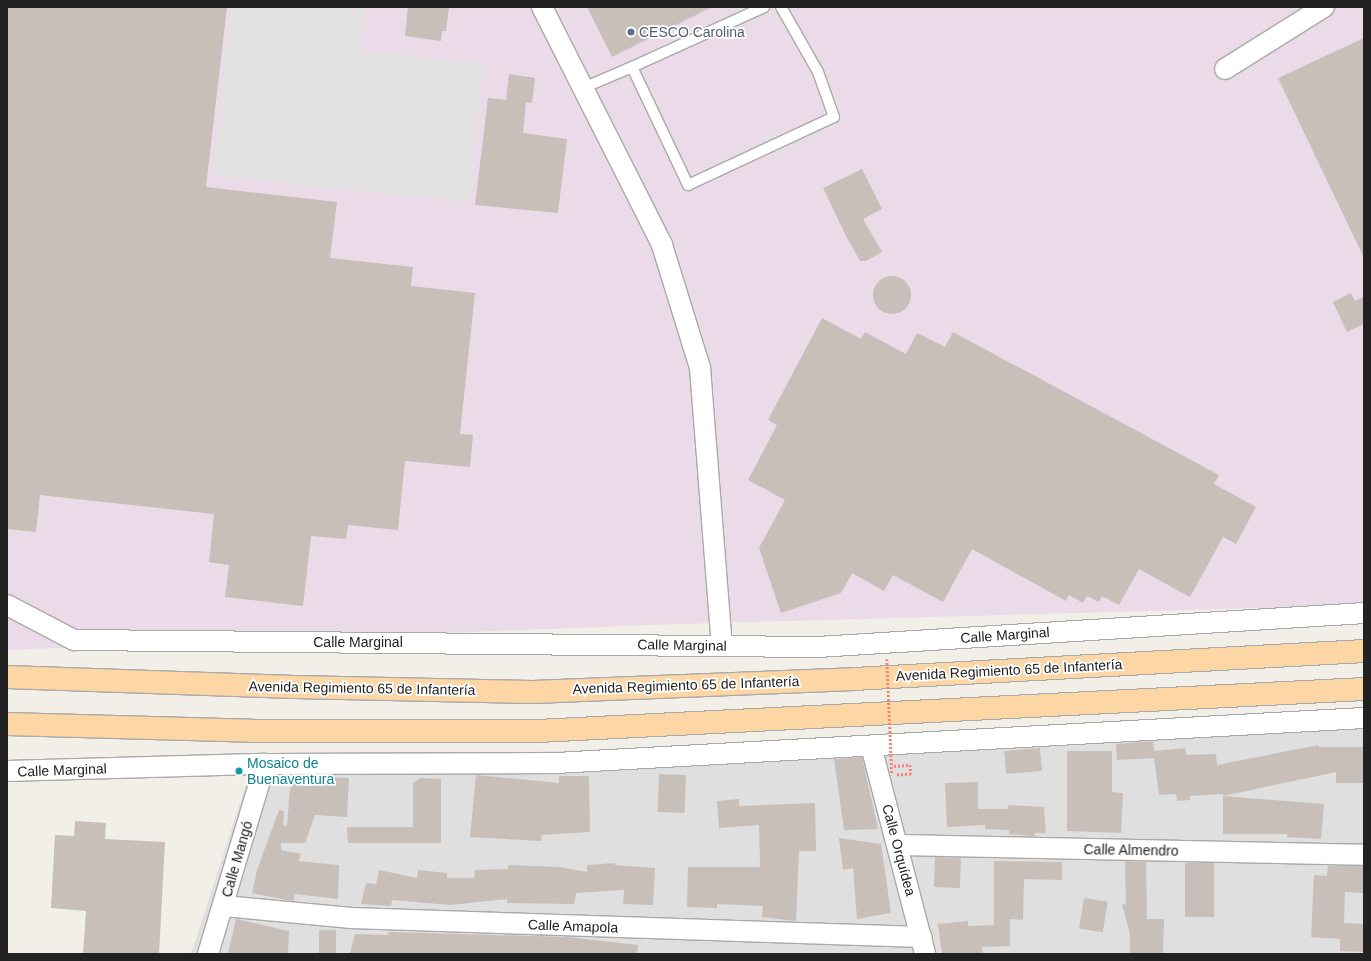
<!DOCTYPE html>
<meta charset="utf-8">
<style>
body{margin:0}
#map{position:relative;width:1371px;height:961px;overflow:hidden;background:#f2efe9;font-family:Helvetica,sans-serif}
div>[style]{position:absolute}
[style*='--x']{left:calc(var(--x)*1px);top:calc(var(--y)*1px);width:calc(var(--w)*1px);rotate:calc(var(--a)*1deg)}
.residential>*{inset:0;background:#e0dfdf}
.industrial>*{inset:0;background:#ebdbe8}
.parking>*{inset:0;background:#e2e2e2}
.building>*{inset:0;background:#c7bfb8;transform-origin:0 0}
.round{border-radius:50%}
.path>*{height:2.5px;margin-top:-1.25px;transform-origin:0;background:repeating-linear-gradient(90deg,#fa8072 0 2px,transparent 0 4px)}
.roads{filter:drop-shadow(1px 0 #a9a9a9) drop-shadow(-1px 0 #a9a9a9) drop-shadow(0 1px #a9a9a9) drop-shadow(0 -1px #a9a9a9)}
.service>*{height:10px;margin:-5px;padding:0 5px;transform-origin:5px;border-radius:5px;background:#fff}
.minor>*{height:20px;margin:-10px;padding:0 10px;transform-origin:10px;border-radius:10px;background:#fff}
.primary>*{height:22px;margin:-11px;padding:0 11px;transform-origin:11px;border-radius:11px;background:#fcd6a4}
.path-bridge>*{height:2.5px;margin-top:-1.25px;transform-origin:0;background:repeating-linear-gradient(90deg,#fa8072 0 2px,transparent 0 4px)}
.dots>*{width:11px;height:11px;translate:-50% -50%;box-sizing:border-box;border:2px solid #fff;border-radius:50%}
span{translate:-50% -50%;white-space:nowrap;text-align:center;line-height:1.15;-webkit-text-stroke:3.5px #fff;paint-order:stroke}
.service-label{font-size:14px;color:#4e5e75}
.left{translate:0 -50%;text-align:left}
.street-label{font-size:14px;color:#222}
.culture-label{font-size:14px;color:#0d838f}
.frame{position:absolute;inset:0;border:8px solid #222;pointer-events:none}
</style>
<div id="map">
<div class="residential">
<i style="clip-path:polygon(1364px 719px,1364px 954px,191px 954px,253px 763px)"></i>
</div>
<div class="industrial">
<i style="clip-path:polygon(7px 7px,1364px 7px,1364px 605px,650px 625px,7px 650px)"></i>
</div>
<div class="parking">
<i style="clip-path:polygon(231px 7px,366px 7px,362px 51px,483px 64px,469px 202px,213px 176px)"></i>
</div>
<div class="building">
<i style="clip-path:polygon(7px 7px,227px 7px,206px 187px,337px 202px,330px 258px,413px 267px,411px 286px,475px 293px,460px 434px,473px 435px,470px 467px,405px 461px,398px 530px,348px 525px,346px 539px,311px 536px,303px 606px,225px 597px,229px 565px,209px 562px,214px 514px,40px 495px,36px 532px,7px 529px)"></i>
<i style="clip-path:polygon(408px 7px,449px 7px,446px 31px,442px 31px,441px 41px,405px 36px)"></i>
<i style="clip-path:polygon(587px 7px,712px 7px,612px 57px)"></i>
<i style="clip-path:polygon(1364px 38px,1364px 258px,1278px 78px)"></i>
<i style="clip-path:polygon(509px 74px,535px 78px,532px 103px,526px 102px,523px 133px,567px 139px,558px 213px,475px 205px,488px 98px,506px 100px)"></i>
<i style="clip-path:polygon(862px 169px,882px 209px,863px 219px,882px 252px,866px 261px,860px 261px,846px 236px,823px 188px)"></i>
<i class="round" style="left:873px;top:276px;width:38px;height:38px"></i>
<i style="clip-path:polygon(1351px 293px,1355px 301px,1364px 297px,1364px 324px,1347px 332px,1333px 302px)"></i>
<i style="clip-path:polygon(822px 318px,861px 339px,865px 332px,906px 354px,917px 333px,945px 347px,953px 332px,1219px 475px,1214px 484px,1256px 507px,1236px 544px,1223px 537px,1190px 597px,1139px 569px,1119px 605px,1102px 596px,1099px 602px,1087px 596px,1083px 603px,1069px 595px,1066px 601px,972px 549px,943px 602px,893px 575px,884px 591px,852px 573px,841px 593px,781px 613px,759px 548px,785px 500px,748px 480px,777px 425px,768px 420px)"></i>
<i style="clip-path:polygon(1153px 741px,1154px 751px,1185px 748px,1186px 755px,1216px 754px,1217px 765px,1319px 745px,1319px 747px,1364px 747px,1364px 783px,1336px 783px,1336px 772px,1223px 796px,1324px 804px,1321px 839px,1287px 837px,1287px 834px,1223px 834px,1223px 794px,1190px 796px,1190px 800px,1177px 801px,1176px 794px,1159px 795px,1154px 758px,1117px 760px,1116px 744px)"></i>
<i style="left:1040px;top:748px;width:23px;height:36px;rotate:85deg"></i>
<i style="clip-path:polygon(1067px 751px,1112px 751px,1112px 792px,1123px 793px,1121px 833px,1067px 831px)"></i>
<i style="clip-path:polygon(862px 757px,878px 829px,844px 830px,834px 759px)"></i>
<i style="left:659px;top:774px;width:27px;height:38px;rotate:2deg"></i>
<i style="clip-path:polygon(476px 775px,559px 783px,559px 776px,589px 776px,590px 832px,542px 835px,541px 841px,470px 837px)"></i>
<i style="clip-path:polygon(291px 776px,349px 778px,347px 817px,315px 815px,305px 843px,281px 843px,281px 850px,301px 854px,298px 861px,339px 865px,338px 899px,295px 894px,293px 901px,252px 893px,257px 870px,279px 810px,284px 811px,283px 825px,287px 826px)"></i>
<i style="clip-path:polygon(421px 778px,441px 779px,441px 843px,348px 843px,347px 827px,413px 827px,413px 783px)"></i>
<i style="clip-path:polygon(978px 782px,978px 809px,1008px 809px,1008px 805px,1044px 807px,1046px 833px,1035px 833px,1035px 836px,1009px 834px,1009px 830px,985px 829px,985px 825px,947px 827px,945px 783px)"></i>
<i style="clip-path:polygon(739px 799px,739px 806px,815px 803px,816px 851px,799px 851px,796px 921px,762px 917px,763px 906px,717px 904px,717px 908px,687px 907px,688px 867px,760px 867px,759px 825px,719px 828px,717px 801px)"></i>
<i style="clip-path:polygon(75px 821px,106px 823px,105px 839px,165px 842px,159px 954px,83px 954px,86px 911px,51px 908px,55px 835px,74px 836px)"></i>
<i style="clip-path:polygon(839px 838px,881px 844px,891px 913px,857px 919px,853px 868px,843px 870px)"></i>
<i style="left:935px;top:857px;width:26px;height:30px;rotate:2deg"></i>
<i style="clip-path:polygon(994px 861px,1062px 862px,1062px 880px,1024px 879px,1023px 920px,1010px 919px,1010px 946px,982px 947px,983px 954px,942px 954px,938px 924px,968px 921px,968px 926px,994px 925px)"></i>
<i style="clip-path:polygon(1125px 861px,1146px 862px,1147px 919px,1164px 919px,1163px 954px,1130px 954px,1130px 934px,1122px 904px,1126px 905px)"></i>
<i style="clip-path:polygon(615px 863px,615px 865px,655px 868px,653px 905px,623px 904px,624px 890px,576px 893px,574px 904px,507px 903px,507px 899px,450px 905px,392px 900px,391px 906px,361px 904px,366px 883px,376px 884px,379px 870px,417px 878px,418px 870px,447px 873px,447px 878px,474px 878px,475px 870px,508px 869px,508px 865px,560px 867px,587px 872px,587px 865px)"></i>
<i style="left:1185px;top:863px;width:29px;height:54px"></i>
<i style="clip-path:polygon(1328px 866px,1364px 866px,1364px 893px,1345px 892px,1344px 923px,1364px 924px,1364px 952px,1340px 951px,1340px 939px,1311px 937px,1314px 875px,1327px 876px)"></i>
<i style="left:1084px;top:898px;width:24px;height:31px;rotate:9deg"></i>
<i style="clip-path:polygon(236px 919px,289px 931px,288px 954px,228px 954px)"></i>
<i style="left:319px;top:930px;width:17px;height:24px"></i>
<i style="clip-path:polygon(389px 932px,567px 937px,638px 945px,637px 954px,350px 954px,355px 934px,388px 935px)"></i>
</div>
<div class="path">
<i style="--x:894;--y:766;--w:16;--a:-4"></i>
<i style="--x:910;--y:765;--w:9;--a:84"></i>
<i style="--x:911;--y:774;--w:15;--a:176"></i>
</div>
<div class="roads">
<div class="service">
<i style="--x:632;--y:67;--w:145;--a:-24.4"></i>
<i style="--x:583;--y:88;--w:53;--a:-23.2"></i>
<i style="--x:632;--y:67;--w:131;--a:64.6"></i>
<i style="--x:688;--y:185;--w:161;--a:-25"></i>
<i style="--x:834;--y:117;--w:48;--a:-109.6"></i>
<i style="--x:818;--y:72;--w:75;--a:-119.6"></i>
</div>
<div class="minor">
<i style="--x:542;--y:7;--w:267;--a:63.2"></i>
<i style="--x:662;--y:245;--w:129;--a:72.8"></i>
<i style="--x:700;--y:368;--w:278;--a:85.5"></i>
<i style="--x:1225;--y:69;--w:117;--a:-32.1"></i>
<i style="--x:7;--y:605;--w:76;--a:27.6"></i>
<i style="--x:74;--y:640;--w:744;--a:0.54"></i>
<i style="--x:818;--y:647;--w:547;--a:-3.56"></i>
<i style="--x:871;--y:746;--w:215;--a:75.4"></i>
<i style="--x:7;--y:771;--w:258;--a:-1.6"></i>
<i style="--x:265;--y:764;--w:291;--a:-0.2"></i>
<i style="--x:556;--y:763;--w:809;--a:-3.19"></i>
<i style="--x:898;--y:845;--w:466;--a:1.2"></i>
<i style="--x:224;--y:906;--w:128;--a:5.4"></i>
<i style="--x:351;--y:918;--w:571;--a:1.91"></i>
<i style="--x:208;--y:954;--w:198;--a:-73.3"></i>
</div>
<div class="primary">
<i style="--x:7;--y:677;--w:287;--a:2"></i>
<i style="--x:294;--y:687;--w:239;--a:1.2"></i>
<i style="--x:533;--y:692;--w:321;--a:-2.3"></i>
<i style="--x:854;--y:679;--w:511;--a:-3.14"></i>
<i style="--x:7;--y:724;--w:245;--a:1.6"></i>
<i style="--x:252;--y:731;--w:286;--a:0"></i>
<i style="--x:538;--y:731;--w:827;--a:-2.91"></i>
</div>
</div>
<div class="path-bridge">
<i style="--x:887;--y:659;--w:116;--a:87.5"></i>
</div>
<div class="dots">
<i style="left:631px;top:32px;background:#5c6f8a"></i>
<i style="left:239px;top:771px;background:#0f9aa8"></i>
</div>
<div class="service-label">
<span class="left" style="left:639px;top:32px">CESCO Carolina</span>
</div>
<div class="street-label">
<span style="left:1005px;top:635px;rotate:-4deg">Calle Marginal</span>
<span style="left:358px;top:642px">Calle Marginal</span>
<span style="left:682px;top:645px;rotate:1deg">Calle Marginal</span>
<span style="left:1009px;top:670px;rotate:-3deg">Avenida Regimiento 65 de Infantería</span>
<span style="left:686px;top:685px;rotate:-2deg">Avenida Regimiento 65 de Infantería</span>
<span style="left:362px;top:688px;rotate:1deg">Avenida Regimiento 65 de Infantería</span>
<span style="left:62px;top:770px;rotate:-2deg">Calle Marginal</span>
<span style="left:899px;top:850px;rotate:75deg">Calle Orquídea</span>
<span style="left:1131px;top:850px;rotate:1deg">Calle Almendro</span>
<span style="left:237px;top:859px;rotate:-74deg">Calle Mangó</span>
<span style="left:573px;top:926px;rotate:2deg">Calle Amapola</span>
</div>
<div class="culture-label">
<span class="left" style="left:247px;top:771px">Mosaico de<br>Buenaventura</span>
</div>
<div class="frame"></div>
</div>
